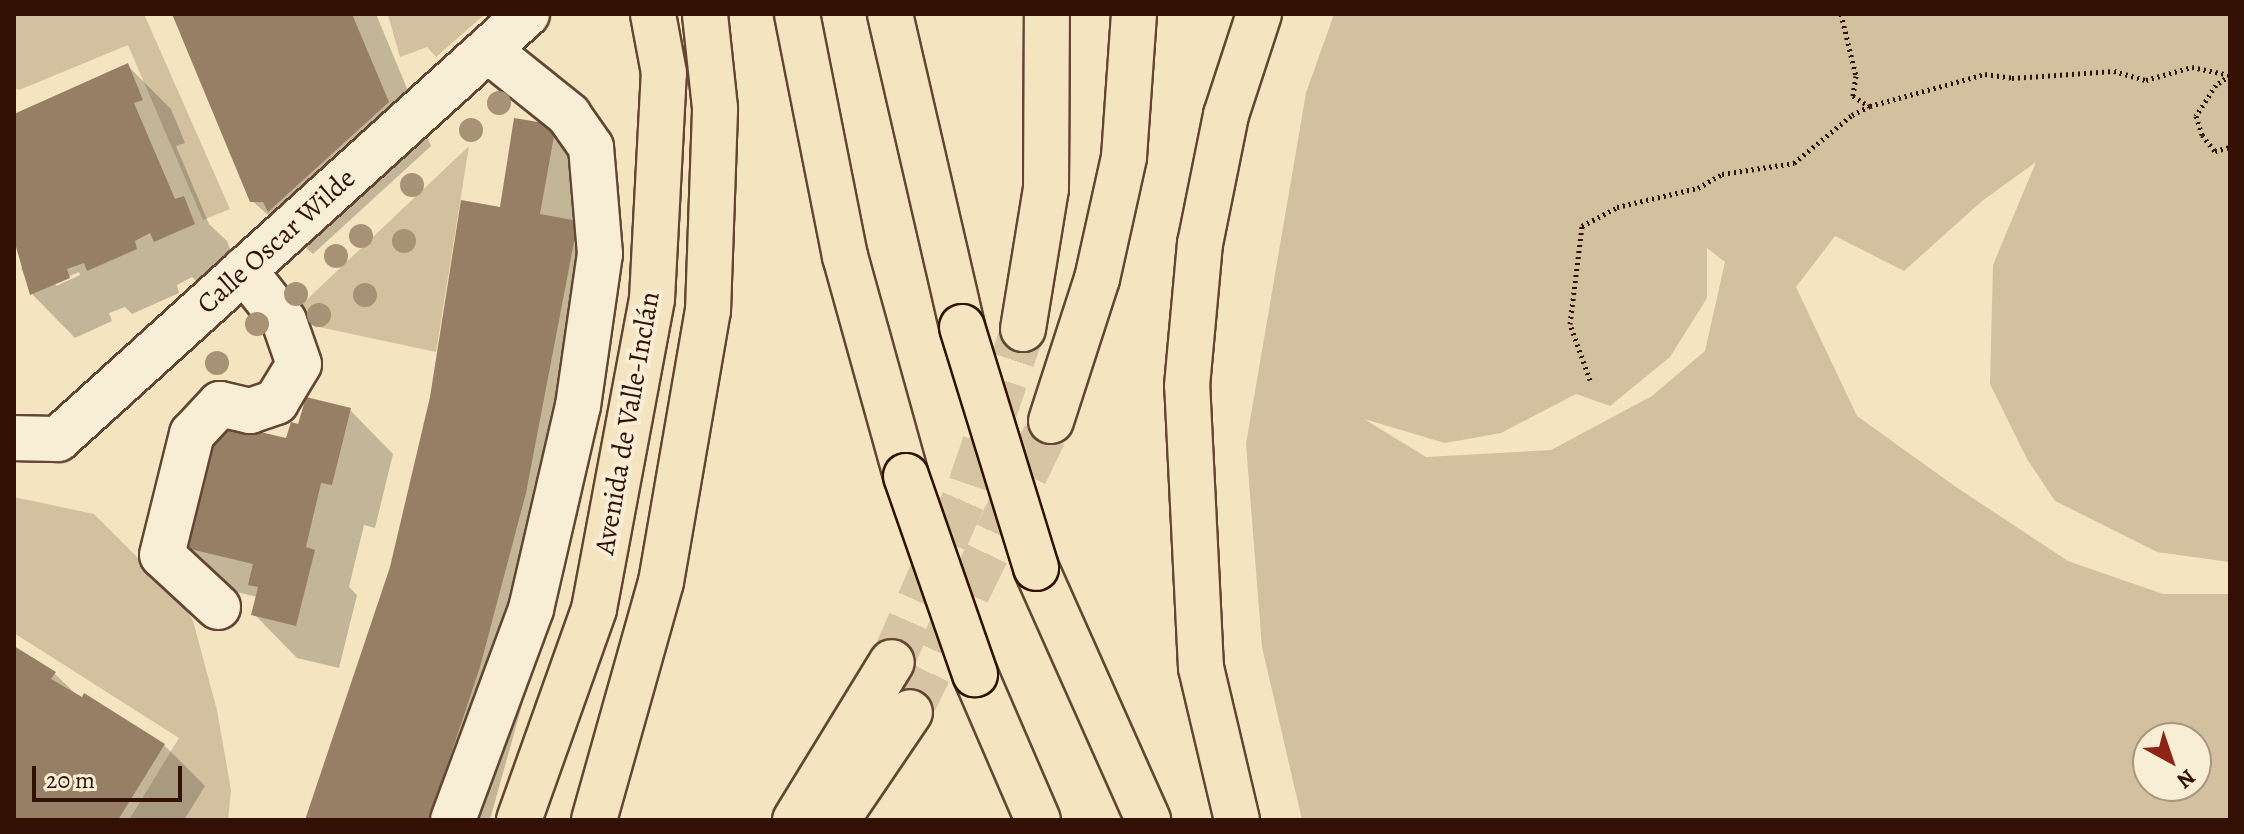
<!DOCTYPE html>
<meta charset="utf-8">
<style>
body{margin:0}
#map{position:relative;width:2244px;height:834px;overflow:hidden;background:#f4e4bf;font-family:Alegreya,serif}
div>[style]{position:absolute}
[style*='--x']{left:calc(var(--x)*1px);top:calc(var(--y)*1px);width:calc(var(--w)*1px);rotate:calc(var(--a)*1deg)}
.green>*{inset:0;background:#d3c09f}
.shadow>*{inset:0;background:#0003}
.building>*{inset:0;background:#977f65}
.major-tunnel>*{height:44px;margin-top:-22px;transform-origin:0;background:repeating-linear-gradient(90deg,#d7c4a3 0 44px,transparent 0 66px)}
.highway-tunnel>*{height:44px;margin-top:-22px;transform-origin:0;background:repeating-linear-gradient(90deg,#d7c4a3 0 44px,transparent 0 66px)}
.path>*{height:5px;margin-top:-2.5px;transform-origin:0;background:repeating-linear-gradient(90deg,#321104 0 2px,transparent 0 6px)}
.roads{filter:drop-shadow(2px 0 #624633) drop-shadow(-2px 0 #624633) drop-shadow(0 2px #624633) drop-shadow(0 -2px #624633)}
.minor>*{height:44px;margin:-22px;padding:0 22px;transform-origin:22px;border-radius:22px;background:#f8edd5}
.major>*{height:44px;margin:-22px;padding:0 22px;transform-origin:22px;border-radius:22px;background:#f4e4bf}
.highway>*{height:44px;margin:-22px;padding:0 22px;transform-origin:22px;border-radius:22px;background:#f4e4bf}
.bridges{filter:drop-shadow(2px 0 #321104) drop-shadow(-2px 0 #321104) drop-shadow(0 2px #321104) drop-shadow(0 -2px #321104)}
.highway-bridge>*{height:44px;margin:-22px;padding:0 22px;transform-origin:22px;border-radius:22px;background:#f4e4bf}
.trees>*{width:24px;height:24px;margin:-12px;border-radius:50%;background:#a89276}
span{translate:-50% -50%;white-space:nowrap;text-align:center;line-height:1.15;-webkit-text-stroke:8px #f8edd5;paint-order:stroke}
.street-label{font-size:28px;color:#321104}
.frame{position:absolute;inset:0;border:16px solid #321104;pointer-events:none}
.north{position:absolute;left:2132px;top:722px;width:80px;height:80px;box-sizing:border-box;background:#f8edd5;border:2px solid #a99581;border-radius:50%;rotate:140deg;font-size:22px;font-weight:700;line-height:32px;text-align:center;color:#321104}
.north::after{content:'';display:block;margin:auto;width:28px;height:36px;background:#8f2418;clip-path:polygon(50% 0,100% 100%,50% 72%,0 100%)}
.scale{position:absolute;left:32px;top:766px;width:150px;height:36px;box-sizing:border-box;border:4px solid #321104;border-top:0;padding-left:10px;font-size:24px;line-height:28px;white-space:nowrap;color:#321104;-webkit-text-stroke:6px #f8edd5;paint-order:stroke}
</style>
<div id="map">
<div class="green">
<i style="clip-path:polygon(14px 14px,144px 14px,230px 209px,203px 220px,128px 45px,19px 90px,14px 88px)"></i>
<i style="clip-path:polygon(485px 14px,436px 57px,427px 47px,400px 57px,388px 15px)"></i>
<i style="clip-path:polygon(evenodd,1334px 14px,2230px 14px,2230px 562px,2157px 552px,2055px 501px,2027px 459px,1990px 384px,1993px 265px,2036px 162px,1982px 201px,1904px 271px,1835px 236px,1796px 287px,1857px 416px,1956px 487px,2068px 561px,2163px 594px,2230px 594px,2230px 820px,1302px 820px,1262px 647px,1246px 444px,1306px 93px,1334px 14px,1707px 248px,1725px 262px,1705px 351px,1652px 396px,1551px 450px,1426px 457px,1364px 419px,1445px 443px,1501px 433px,1576px 394px,1610px 406px,1670px 357px,1707px 298px,1707px 248px,1334px 14px,2148px 738px,2196px 738px,2196px 786px,2148px 786px,2148px 738px)"></i>
<i style="clip-path:polygon(469px 146px,436px 352px,314px 326px,299px 307px)"></i>
<i style="clip-path:polygon(14px 497px,94px 514px,183px 603px,193px 621px,217px 710px,231px 790px,228px 820px,129px 820px,179px 738px,14px 633px)"></i>
</div>
<div class="shadow">
<i style="clip-path:polygon(174px 14px,376px 14px,431px 146px,313px 254px,252px 201px)"></i>
<i style="clip-path:polygon(evenodd,128px 66px,171px 109px,185px 143px,176px 146px,209px 224px,227px 241px,237px 268px,199px 284px,192px 277px,177px 285px,179px 293px,132px 314px,125px 307px,109px 313px,112px 321px,75px 338px,32px 294px,21px 268px,27px 265px,14px 233px,14px 116px,128px 66px,79px 272px,80px 275px,56px 286px,56px 282px,79px 272px)"></i>
<i style="clip-path:polygon(555px 127px,599px 171px,587px 233px,621px 266px,569px 537px,491px 816px,489px 820px,307px 820px,340px 734px,501px 209px)"></i>
<i style="clip-path:polygon(350px 410px,393px 454px,375px 528px,364px 525px,349px 587px,357px 595px,339px 668px,297px 658px,254px 614px,258px 597px,232px 591px,188px 548px,300px 426px)"></i>
<i style="clip-path:polygon(14px 651px,55px 674px,80px 698px,85px 696px,164px 745px,205px 786px,184px 820px,14px 820px)"></i>
</div>
<div class="building">
<i style="clip-path:polygon(172px 14px,352px 14px,389px 102px,268px 212px,263px 202px,250px 202px)"></i>
<i style="clip-path:polygon(128px 63px,143px 100px,134px 103px,175px 199px,184px 196px,195px 224px,154px 242px,150px 233px,135px 241px,137px 249px,87px 271px,84px 263px,67px 269px,70px 278px,30px 295px,14px 240px,14px 114px)"></i>
<i style="clip-path:polygon(514px 118px,556px 125px,540px 214px,578px 221px,526px 493px,480px 667px,429px 820px,305px 820px,390px 567px,430px 397px,461px 200px,500px 207px)"></i>
<i style="clip-path:polygon(306px 397px,351px 408px,332px 485px,321px 483px,306px 547px,315px 550px,296px 626px,251px 615px,258px 587px,248px 585px,253px 564px,186px 548px,218px 422px,286px 438px,291px 422px,298px 424px)"></i>
<i style="clip-path:polygon(14px 646px,56px 672px,51px 679px,82px 697px,84px 693px,165px 744px,118px 820px,14px 820px)"></i>
</div>
<div class="major-tunnel">
<i style="--x:910;--y:712;--w:323;--a:-64.1"></i>
</div>
<div class="highway-tunnel">
<i style="--x:892;--y:662;--w:193;--a:-66.2"></i>
<i style="--x:970;--y:485;--w:165;--a:-71.2"></i>
</div>
<div class="path">
<i style="--x:1841;--y:14;--w:64;--a:76.4"></i>
<i style="--x:1856;--y:76;--w:20;--a:99"></i>
<i style="--x:1853;--y:96;--w:19;--a:32"></i>
<i style="--x:2230;--y:75;--w:17;--a:144"></i>
<i style="--x:2216;--y:85;--w:37;--a:123"></i>
<i style="--x:2196;--y:116;--w:20;--a:72"></i>
<i style="--x:2202;--y:135;--w:21;--a:51"></i>
<i style="--x:2215;--y:151;--w:16;--a:-15"></i>
<i style="--x:1590;--y:380;--w:59;--a:-109.7"></i>
<i style="--x:1570;--y:324;--w:99;--a:-83"></i>
<i style="--x:1582;--y:226;--w:40;--a:-28"></i>
<i style="--x:1617;--y:207;--w:83;--a:-13.2"></i>
<i style="--x:1698;--y:188;--w:28;--a:-30"></i>
<i style="--x:1722;--y:174;--w:73;--a:-8.7"></i>
<i style="--x:1794;--y:163;--w:75;--a:-39.6"></i>
<i style="--x:1852;--y:115;--w:20;--a:-27"></i>
<i style="--x:1870;--y:106;--w:119;--a:-15.5"></i>
<i style="--x:1985;--y:74;--w:27;--a:8"></i>
<i style="--x:2012;--y:78;--w:102;--a:-3.9"></i>
<i style="--x:2114;--y:71;--w:33;--a:16"></i>
<i style="--x:2146;--y:80;--w:48;--a:-15.8"></i>
<i style="--x:2192;--y:67;--w:39;--a:12"></i>
</div>
<div class="roads">
<div class="minor">
<i style="--x:14;--y:438;--w:44;--a:1.3"></i>
<i style="--x:58;--y:439;--w:633;--a:-42.18"></i>
<i style="--x:218;--y:607;--w:76;--a:-137.1"></i>
<i style="--x:162;--y:555;--w:125;--a:-76.1"></i>
<i style="--x:192;--y:434;--w:41;--a:-47"></i>
<i style="--x:220;--y:404;--w:31;--a:13"></i>
<i style="--x:250;--y:411;--w:28;--a:-19"></i>
<i style="--x:276;--y:402;--w:44;--a:-58.8"></i>
<i style="--x:299;--y:364;--w:46;--a:-109.2"></i>
<i style="--x:284;--y:321;--w:65;--a:-128.1"></i>
<i style="--x:453;--y:820;--w:225;--a:-69.7"></i>
<i style="--x:531;--y:609;--w:208;--a:-77"></i>
<i style="--x:578;--y:406;--w:154;--a:-81.8"></i>
<i style="--x:600;--y:254;--w:107;--a:-94.8"></i>
<i style="--x:591;--y:147;--w:39;--a:-125"></i>
<i style="--x:569;--y:115;--w:104;--a:-141.3"></i>
</div>
<div class="major">
<i style="--x:1051;--y:421;--w:149;--a:-72.1"></i>
<i style="--x:1097;--y:279;--w:125;--a:-77.5"></i>
<i style="--x:1124;--y:157;--w:143;--a:-86"></i>
<i style="--x:519;--y:820;--w:224;--a:-70.4"></i>
<i style="--x:594;--y:609;--w:315;--a:-79.4"></i>
<i style="--x:652;--y:299;--w:226;--a:-87"></i>
<i style="--x:664;--y:73;--w:60;--a:-100.6"></i>
<i style="--x:837;--y:820;--w:130;--a:-55.9"></i>
</div>
<div class="highway">
<i style="--x:797;--y:14;--w:247;--a:78.8"></i>
<i style="--x:845;--y:256;--w:228;--a:74.5"></i>
<i style="--x:890;--y:14;--w:321;--a:77"></i>
<i style="--x:1023;--y:329;--w:142;--a:-80.7"></i>
<i style="--x:1046;--y:189;--w:175;--a:-89.7"></i>
<i style="--x:1036;--y:568;--w:276;--a:66"></i>
<i style="--x:975;--y:674;--w:159;--a:66.7"></i>
<i style="--x:594;--y:820;--w:247;--a:-74.3"></i>
<i style="--x:661;--y:582;--w:275;--a:-80.2"></i>
<i style="--x:708;--y:311;--w:203;--a:-88"></i>
<i style="--x:715;--y:108;--w:95;--a:-96.1"></i>
<i style="--x:795;--y:820;--w:185;--a:-58.5"></i>
<i style="--x:1237;--y:820;--w:156;--a:-103.3"></i>
<i style="--x:1201;--y:668;--w:282;--a:-92.8"></i>
<i style="--x:1187;--y:386;--w:143;--a:-84.8"></i>
<i style="--x:1200;--y:244;--w:132;--a:-78.6"></i>
<i style="--x:1226;--y:115;--w:106;--a:-71.9"></i>
</div>
</div>
<div class="bridges">
<div class="highway-bridge">
<i style="--x:962;--y:327;--w:252;--a:72.9"></i>
<i style="--x:906;--y:476;--w:210;--a:70.8"></i>
</div>
</div>
<div class="trees">
<i style="left:499px;top:103px"></i>
<i style="left:471px;top:130px"></i>
<i style="left:412px;top:185px"></i>
<i style="left:361px;top:236px"></i>
<i style="left:404px;top:241px"></i>
<i style="left:336px;top:256px"></i>
<i style="left:296px;top:294px"></i>
<i style="left:365px;top:295px"></i>
<i style="left:319px;top:315px"></i>
<i style="left:257px;top:324px"></i>
<i style="left:217px;top:363px"></i>
</div>
<div class="street-label">
<span style="left:276px;top:241px;rotate:-42deg">Calle Oscar Wilde</span>
<span style="left:627px;top:423px;rotate:-80deg">Avenida de Valle-Inclán</span>
</div>
<div class="frame"></div>
<div class="north">N</div>
<div class="scale">20 m</div>
</div>
